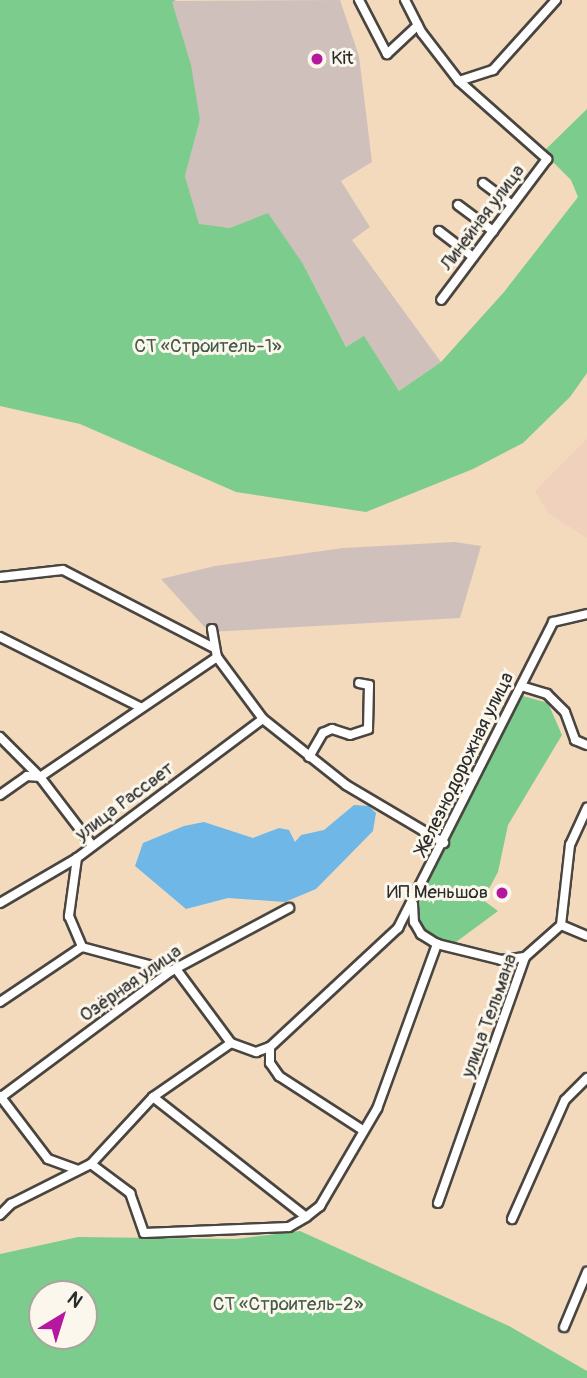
<!DOCTYPE html>
<meta charset="utf-8">
<style>
body{margin:0}
#map{position:relative;width:587px;height:1378px;overflow:hidden;background:#f4dabd;font-family:Pangolin,sans-serif}
div>[style]{position:absolute}
[style*='--x']{left:calc(var(--x)*1px);top:calc(var(--y)*1px);width:calc(var(--w)*1px);rotate:calc(var(--a)*1deg)}
.built>*{inset:0;background:#efd1bc}
.industrial>*{inset:0;background:#cfc0bb}
.green>*{inset:0;background:#7ccc8d}
.water>*{inset:0;background:#6eb7e6}
.roads{filter:drop-shadow(2px 0 #494541) drop-shadow(-2px 0 #494541) drop-shadow(0 2px #494541) drop-shadow(0 -2px #494541)}
.minor>*{height:8px;margin:-4px;padding:0 4px;transform-origin:4px;border-radius:4px;background:#fff}
.dots>*{width:19px;height:19px;translate:-50% -50%;box-sizing:border-box;border:4px solid #fbf7ec;border-radius:50%}
span{translate:-50% -50%;white-space:nowrap;text-align:center;line-height:1.15;-webkit-text-stroke:6px #fbf7ec;paint-order:stroke}
.poi-label{font-size:19px;color:#2b2b2b}
.left{translate:0 -50%;text-align:left}
.right{translate:-100% -50%;text-align:right}
.street-label{font-size:19px;color:#2b2b2b}
.park-label{font-size:19px;color:#435b48}
.north{position:absolute;left:28px;top:1280px;width:70px;height:70px;box-sizing:border-box;background:#fbf7ec;border:2px solid #a8a59f;border-radius:50%;rotate:38deg;font-size:19px;font-weight:700;line-height:28px;text-align:center;color:#2b2b2b}
.north::after{content:'';display:block;margin:auto;width:24px;height:32px;background:#b5179e;clip-path:polygon(50% 0,100% 100%,50% 72%,0 100%)}
</style>
<div id="map">
<div class="built">
<i style="clip-path:polygon(587px 439px,587px 538px,549px 514px,535px 491px)"></i>
</div>
<div class="industrial">
<i style="clip-path:polygon(340px 0,359px 56px,372px 162px,341px 181px,370px 227px,352px 240px,441px 362px,399px 391px,364px 337px,346px 347px,303px 264px,230px 228px,199px 225px,185px 176px,200px 120px,171px 1px)"></i>
<i style="clip-path:polygon(455px 542px,481px 546px,460px 618px,209px 632px,161px 579px,215px 566px,343px 548px)"></i>
</div>
<div class="green">
<i style="clip-path:polygon(0 0,176px 0,172px 2px,191px 65px,200px 120px,185px 176px,199px 224px,230px 228px,268px 213px,303px 264px,346px 347px,364px 336px,399px 391px,441px 362px,504px 292px,578px 197px,571px 180px,543px 152px,587px 109px,587px 373px,570px 397px,523px 443px,473px 469px,366px 512px,236px 492px,80px 424px,0 406px)"></i>
<i style="clip-path:polygon(516px 694px,548px 703px,562px 735px,508px 825px,498px 872px,483px 900px,498px 911px,452px 945px,419px 929px,413px 904px)"></i>
<i style="clip-path:polygon(evenodd,300px 1231px,509px 1326px,587px 1371px,587px 1378px,0 1378px,0 1254px,78px 1237px,236px 1239px,300px 1231px,42px 1294px,84px 1294px,84px 1336px,42px 1336px,42px 1294px)"></i>
</div>
<div class="water">
<i style="clip-path:polygon(354px 805px,369px 806px,376px 813px,373px 831px,316px 889px,285px 902px,228px 898px,186px 909px,135px 866px,143px 843px,184px 826px,204px 822px,253px 838px,279px 828px,289px 830px,295px 842px,301px 835px,324px 830px)"></i>
</div>
<div class="roads">
<div class="minor">
<i style="--x:359;--y:0;--w:61;--a:62.6"></i>
<i style="--x:387;--y:54;--w:42;--a:-43.1"></i>
<i style="--x:405;--y:0;--w:37;--a:63"></i>
<i style="--x:422;--y:33;--w:61;--a:52.4"></i>
<i style="--x:459;--y:81;--w:118;--a:41.6"></i>
<i style="--x:547;--y:159;--w:176;--a:126.9"></i>
<i style="--x:459;--y:81;--w:36;--a:-18"></i>
<i style="--x:493;--y:70;--w:94;--a:-48"></i>
<i style="--x:483;--y:183;--w:36;--a:37"></i>
<i style="--x:458;--y:205;--w:44;--a:36.6"></i>
<i style="--x:439;--y:231;--w:43;--a:37.4"></i>
<i style="--x:0;--y:577;--w:63;--a:-6.3"></i>
<i style="--x:63;--y:570;--w:170;--a:27.3"></i>
<i style="--x:212;--y:629;--w:28;--a:80"></i>
<i style="--x:217;--y:657;--w:77;--a:53.4"></i>
<i style="--x:263;--y:719;--w:106;--a:38.5"></i>
<i style="--x:346;--y:785;--w:114;--a:30.6"></i>
<i style="--x:0;--y:637;--w:157;--a:26.6"></i>
<i style="--x:521;--y:686;--w:27;--a:17"></i>
<i style="--x:547;--y:694;--w:25;--a:45"></i>
<i style="--x:565;--y:712;--w:30;--a:70"></i>
<i style="--x:575;--y:740;--w:13;--a:23"></i>
<i style="--x:0;--y:737;--w:57;--a:45"></i>
<i style="--x:40;--y:777;--w:86;--a:52.6"></i>
<i style="--x:309;--y:757;--w:28;--a:-60"></i>
<i style="--x:323;--y:733;--w:10;--a:-24"></i>
<i style="--x:332;--y:729;--w:19;--a:18"></i>
<i style="--x:350;--y:735;--w:19;--a:-18"></i>
<i style="--x:368;--y:729;--w:44;--a:-88.7"></i>
<i style="--x:369;--y:685;--w:10;--a:-169"></i>
<i style="--x:0;--y:795;--w:33;--a:-35"></i>
<i style="--x:27;--y:776;--w:13;--a:4"></i>
<i style="--x:40;--y:777;--w:214;--a:-34.1"></i>
<i style="--x:77;--y:858;--w:59;--a:97.9"></i>
<i style="--x:69;--y:916;--w:34;--a:67"></i>
<i style="--x:82;--y:947;--w:92;--a:15.1"></i>
<i style="--x:0;--y:903;--w:89;--a:-30.3"></i>
<i style="--x:77;--y:858;--w:232;--a:-36.8"></i>
<i style="--x:413;--y:904;--w:18;--a:87"></i>
<i style="--x:414;--y:922;--w:14;--a:60"></i>
<i style="--x:421;--y:934;--w:19;--a:32"></i>
<i style="--x:437;--y:944;--w:66;--a:14"></i>
<i style="--x:501;--y:960;--w:24;--a:-7"></i>
<i style="--x:561;--y:925;--w:28;--a:23"></i>
<i style="--x:176;--y:969;--w:92;--a:53.4"></i>
<i style="--x:0;--y:1002;--w:99;--a:-33.9"></i>
<i style="--x:270;--y:1047;--w:16;--a:90"></i>
<i style="--x:270;--y:1063;--w:16;--a:55"></i>
<i style="--x:279;--y:1076;--w:98;--a:32.9"></i>
<i style="--x:0;--y:1096;--w:79;--a:52.7"></i>
<i style="--x:48;--y:1159;--w:30;--a:20"></i>
<i style="--x:153;--y:1097;--w:194;--a:38.1"></i>
<i style="--x:0;--y:1098;--w:213;--a:-36.6"></i>
<i style="--x:171;--y:971;--w:134;--a:-28.1"></i>
<i style="--x:91;--y:1164;--w:49;--a:36.6"></i>
<i style="--x:130;--y:1193;--w:42;--a:70.7"></i>
<i style="--x:144;--y:1233;--w:145;--a:-2.4"></i>
<i style="--x:289;--y:1227;--w:20;--a:-30"></i>
<i style="--x:306;--y:1217;--w:18;--a:-38"></i>
<i style="--x:320;--y:1206;--w:113;--a:-59.6"></i>
<i style="--x:377;--y:1109;--w:176;--a:-70"></i>
<i style="--x:438;--y:1203;--w:261;--a:-70.5"></i>
<i style="--x:525;--y:957;--w:48;--a:-41.6"></i>
<i style="--x:561;--y:925;--w:81;--a:-83.6"></i>
<i style="--x:570;--y:845;--w:41;--a:-65.3"></i>
<i style="--x:0;--y:1215;--w:16;--a:-45"></i>
<i style="--x:11;--y:1204;--w:89;--a:-26.6"></i>
<i style="--x:91;--y:1164;--w:91;--a:-47.2"></i>
<i style="--x:153;--y:1097;--w:95;--a:-34.7"></i>
<i style="--x:231;--y:1043;--w:27;--a:20"></i>
<i style="--x:256;--y:1052;--w:15;--a:-20"></i>
<i style="--x:270;--y:1047;--w:175;--a:-42.9"></i>
<i style="--x:398;--y:928;--w:343;--a:-63.1"></i>
<i style="--x:553;--y:622;--w:35;--a:-13"></i>
<i style="--x:512;--y:1219;--w:130;--a:-66"></i>
<i style="--x:565;--y:1100;--w:31;--a:-45"></i>
<i style="--x:564;--y:1327;--w:60;--a:-67.3"></i>
</div>
</div>
<div class="dots">
<i style="left:317px;top:59px;background:#b5179e"></i>
<i style="left:502px;top:893px;background:#b5179e"></i>
</div>
<div class="poi-label">
<span class="left" style="left:331px;top:59px">Kit</span>
<span class="right" style="left:488px;top:893px">ИП Меньшов</span>
</div>
<div class="street-label">
<span style="left:483px;top:218px;rotate:-53deg">Линейная улица</span>
<span style="left:465px;top:764px;rotate:-64deg">Железнодорожная улица</span>
<span style="left:125px;top:802px;rotate:-37deg">улица Рассвет</span>
<span style="left:131px;top:984px;rotate:-35deg">Озёрная улица</span>
<span style="left:490px;top:1016px;rotate:-70deg">улица Тельмана</span>
</div>
<div class="park-label">
<span style="left:208px;top:347px">СТ «Строитель-1»</span>
<span style="left:288px;top:1305px">СТ «Строитель-2»</span>
</div>
<div class="north">N</div>
</div>
